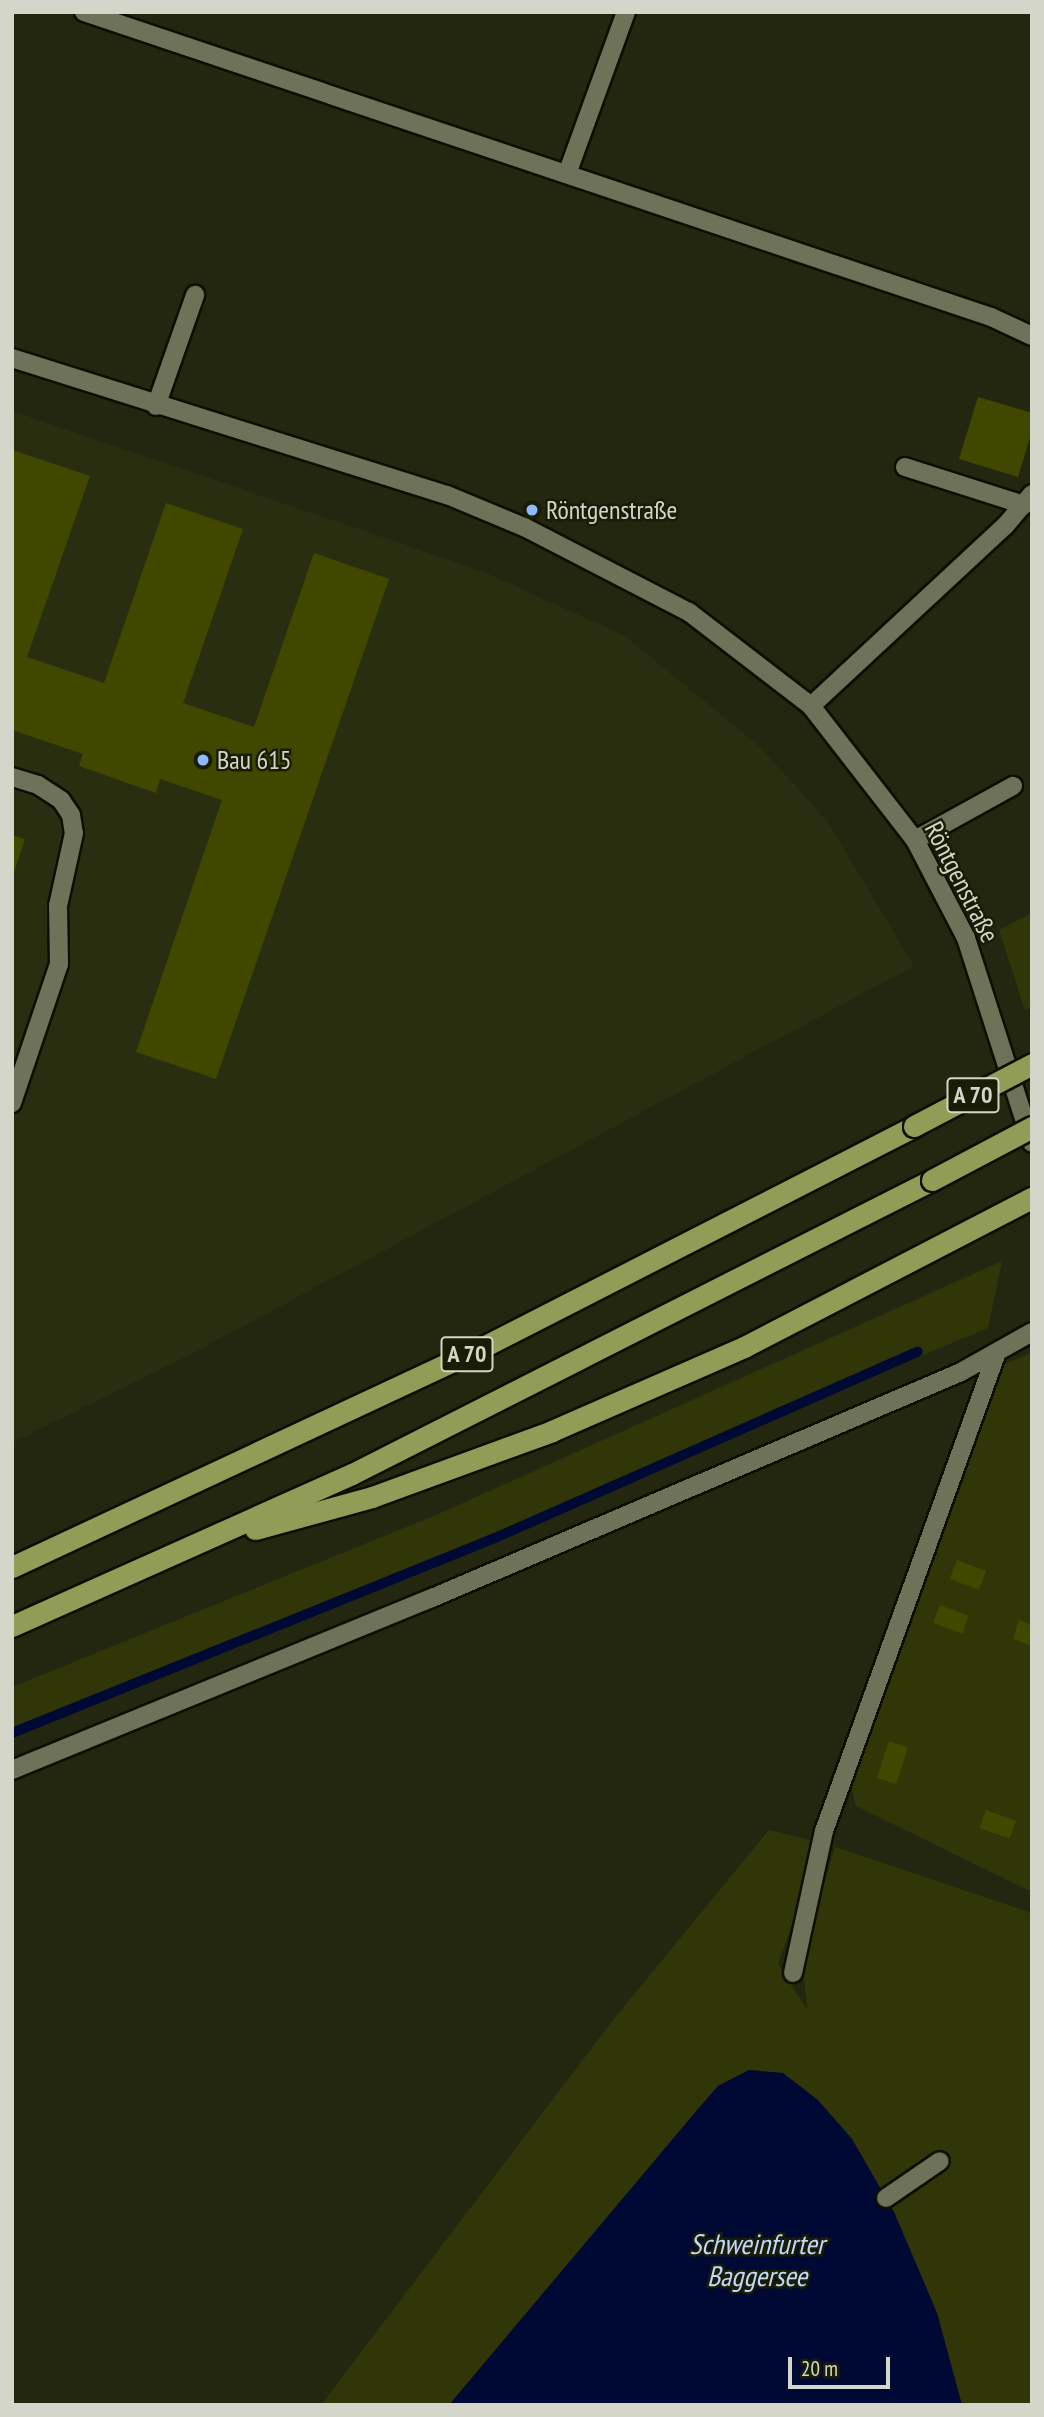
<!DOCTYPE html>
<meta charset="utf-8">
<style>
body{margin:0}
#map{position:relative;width:1044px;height:2417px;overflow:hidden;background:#232710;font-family:"PT Sans Narrow",sans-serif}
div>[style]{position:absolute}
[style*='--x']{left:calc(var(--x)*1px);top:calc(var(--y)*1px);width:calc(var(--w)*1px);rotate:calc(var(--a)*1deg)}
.built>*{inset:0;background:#2a2e10}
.green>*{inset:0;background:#303607}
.water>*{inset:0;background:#000934}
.stream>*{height:10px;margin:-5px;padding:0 5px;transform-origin:5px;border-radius:5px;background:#000934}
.building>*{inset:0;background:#404800;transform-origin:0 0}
.roads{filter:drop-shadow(2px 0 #0c0f00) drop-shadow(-2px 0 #0c0f00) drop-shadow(0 2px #0c0f00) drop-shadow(0 -2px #0c0f00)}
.minor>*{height:18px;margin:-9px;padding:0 9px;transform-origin:9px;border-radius:9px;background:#6d7258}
.highway>*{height:21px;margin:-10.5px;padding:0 10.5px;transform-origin:10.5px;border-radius:10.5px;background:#919c57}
.bridges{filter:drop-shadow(2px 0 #0c0f00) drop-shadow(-2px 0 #0c0f00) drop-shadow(0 2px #0c0f00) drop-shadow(0 -2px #0c0f00)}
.highway-bridge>*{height:21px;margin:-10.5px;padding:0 10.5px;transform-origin:10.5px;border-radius:10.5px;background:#919c57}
.dots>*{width:19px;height:19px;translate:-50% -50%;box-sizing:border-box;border:4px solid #1a1d06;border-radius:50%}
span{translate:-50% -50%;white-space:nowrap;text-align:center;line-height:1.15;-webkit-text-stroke:5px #1a1d06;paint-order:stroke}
.shield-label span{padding:2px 5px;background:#1a1d06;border:2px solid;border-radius:5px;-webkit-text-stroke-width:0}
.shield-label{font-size:24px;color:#d3d6c8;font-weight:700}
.poi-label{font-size:26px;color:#d3d6c8}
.left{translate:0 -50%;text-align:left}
.street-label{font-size:26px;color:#d3d6c8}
.water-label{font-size:28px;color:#c1d8fc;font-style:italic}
.frame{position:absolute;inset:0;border:14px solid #d3d6c8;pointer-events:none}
.scale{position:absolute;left:788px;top:2357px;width:102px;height:32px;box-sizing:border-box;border:4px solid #d3d6c8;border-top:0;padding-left:9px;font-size:21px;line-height:24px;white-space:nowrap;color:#d3d6c8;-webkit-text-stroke:5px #1a1d06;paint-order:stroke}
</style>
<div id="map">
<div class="built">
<i style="clip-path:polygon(12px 411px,482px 571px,625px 636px,759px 746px,828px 822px,914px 966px,197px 1351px,12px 1443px)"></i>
</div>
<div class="green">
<i style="clip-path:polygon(1032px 913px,1032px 1007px,1025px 1010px,999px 930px)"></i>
<i style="clip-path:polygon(1002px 1261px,988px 1328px,12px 1733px,12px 1687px,436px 1515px)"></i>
<i style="clip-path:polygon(1032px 1352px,1032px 1892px,856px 1806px,849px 1777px,1003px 1365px)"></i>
<i style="clip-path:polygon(769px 1830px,822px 1843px,778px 1964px,807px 2009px,802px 1956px,835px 1847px,1032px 1913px,1032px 2405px,962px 2405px,937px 2313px,894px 2212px,852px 2139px,783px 2073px,749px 2070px,718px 2086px,698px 2109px,449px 2405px,321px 2405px,613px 2020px)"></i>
</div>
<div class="water">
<i style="clip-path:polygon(749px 2070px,783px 2073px,818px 2100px,852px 2139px,894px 2212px,937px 2313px,962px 2405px,449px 2405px,698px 2109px,718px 2086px)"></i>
</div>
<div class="stream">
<i style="--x:12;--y:1733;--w:521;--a:-21.99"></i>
<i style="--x:495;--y:1538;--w:462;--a:-23.8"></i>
</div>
<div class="building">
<i style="clip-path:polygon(978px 397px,1032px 413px,1032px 431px,1018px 477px,959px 459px)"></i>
<i style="clip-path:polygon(12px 450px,90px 476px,27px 657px,104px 683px,166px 503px,243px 529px,183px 703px,254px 727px,314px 553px,389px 579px,216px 1079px,136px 1052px,222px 800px,160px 779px,156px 793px,79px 766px,83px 754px,12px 730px)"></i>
<i style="clip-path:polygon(12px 835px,25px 839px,13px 875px,12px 874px)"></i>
<i style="left:957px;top:1560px;width:31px;height:20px;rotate:21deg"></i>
<i style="left:940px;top:1605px;width:31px;height:19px;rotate:21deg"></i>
<i style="clip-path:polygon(1019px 1620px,1032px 1625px,1032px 1646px,1013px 1639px)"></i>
<i style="left:889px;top:1741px;width:20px;height:39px;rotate:18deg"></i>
<i style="left:986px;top:1810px;width:32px;height:19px;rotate:20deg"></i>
</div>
<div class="roads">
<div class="minor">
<i style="--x:84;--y:12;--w:957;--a:18.59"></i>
<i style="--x:991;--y:317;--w:45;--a:24.9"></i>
<i style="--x:567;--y:174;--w:172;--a:-70"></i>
<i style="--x:12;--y:358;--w:456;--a:17.5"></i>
<i style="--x:447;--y:495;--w:83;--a:22.6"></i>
<i style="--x:524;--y:527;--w:186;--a:27.3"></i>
<i style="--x:689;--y:612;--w:154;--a:37.6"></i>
<i style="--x:811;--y:706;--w:170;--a:52.2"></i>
<i style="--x:915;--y:840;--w:110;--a:62.5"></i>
<i style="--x:966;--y:938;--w:215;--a:72.2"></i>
<i style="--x:156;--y:406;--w:118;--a:-70.6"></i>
<i style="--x:905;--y:467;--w:125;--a:17.7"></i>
<i style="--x:811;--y:706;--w:265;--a:-42.9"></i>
<i style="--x:1005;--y:526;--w:42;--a:-49.8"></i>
<i style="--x:12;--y:777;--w:27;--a:17"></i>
<i style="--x:38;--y:785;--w:27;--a:33"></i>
<i style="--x:61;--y:800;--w:18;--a:56"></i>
<i style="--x:71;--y:815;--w:18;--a:81"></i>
<i style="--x:74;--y:833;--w:75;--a:102.4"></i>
<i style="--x:58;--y:906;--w:58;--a:89"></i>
<i style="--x:59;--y:964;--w:147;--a:108.7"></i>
<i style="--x:915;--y:840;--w:112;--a:-28.9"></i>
<i style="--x:12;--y:1770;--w:454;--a:-22.3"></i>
<i style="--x:432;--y:1598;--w:575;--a:-23.13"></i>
<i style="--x:961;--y:1372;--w:81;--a:-29.4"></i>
<i style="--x:793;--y:1973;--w:145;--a:-77.7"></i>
<i style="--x:824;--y:1831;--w:509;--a:-70.14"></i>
<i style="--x:886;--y:2198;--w:65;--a:-34.4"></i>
</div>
<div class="highway">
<i style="--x:255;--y:1529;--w:121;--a:-15.3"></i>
<i style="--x:372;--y:1497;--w:192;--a:-20.1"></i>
<i style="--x:552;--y:1431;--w:210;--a:-23.6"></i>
<i style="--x:744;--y:1347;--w:324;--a:-27.4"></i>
<i style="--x:12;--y:1567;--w:518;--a:-25.03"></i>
<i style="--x:481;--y:1348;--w:487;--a:-27.1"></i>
<i style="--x:12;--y:1626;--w:372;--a:-24.1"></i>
<i style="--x:352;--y:1474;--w:650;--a:-26.88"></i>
</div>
</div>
<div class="bridges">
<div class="highway-bridge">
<i style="--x:914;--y:1126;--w:133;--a:-27.7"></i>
<i style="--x:932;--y:1180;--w:113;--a:-27.9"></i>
</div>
</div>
<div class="dots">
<i style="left:532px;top:510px;background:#8eb9fc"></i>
<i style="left:203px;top:760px;background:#8eb9fc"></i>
</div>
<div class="shield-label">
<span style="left:973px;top:1095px">A 70</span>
<span style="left:467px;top:1354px">A 70</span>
</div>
<div class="poi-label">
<span class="left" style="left:546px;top:510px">Röntgenstraße</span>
<span class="left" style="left:217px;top:760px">Bau 615</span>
</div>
<div class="street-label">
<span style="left:962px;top:882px;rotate:63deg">Röntgenstraße</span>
</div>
<div class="water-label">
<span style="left:757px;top:2260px">Schweinfurter<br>Baggersee</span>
</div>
<div class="frame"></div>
<div class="scale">20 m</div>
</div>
